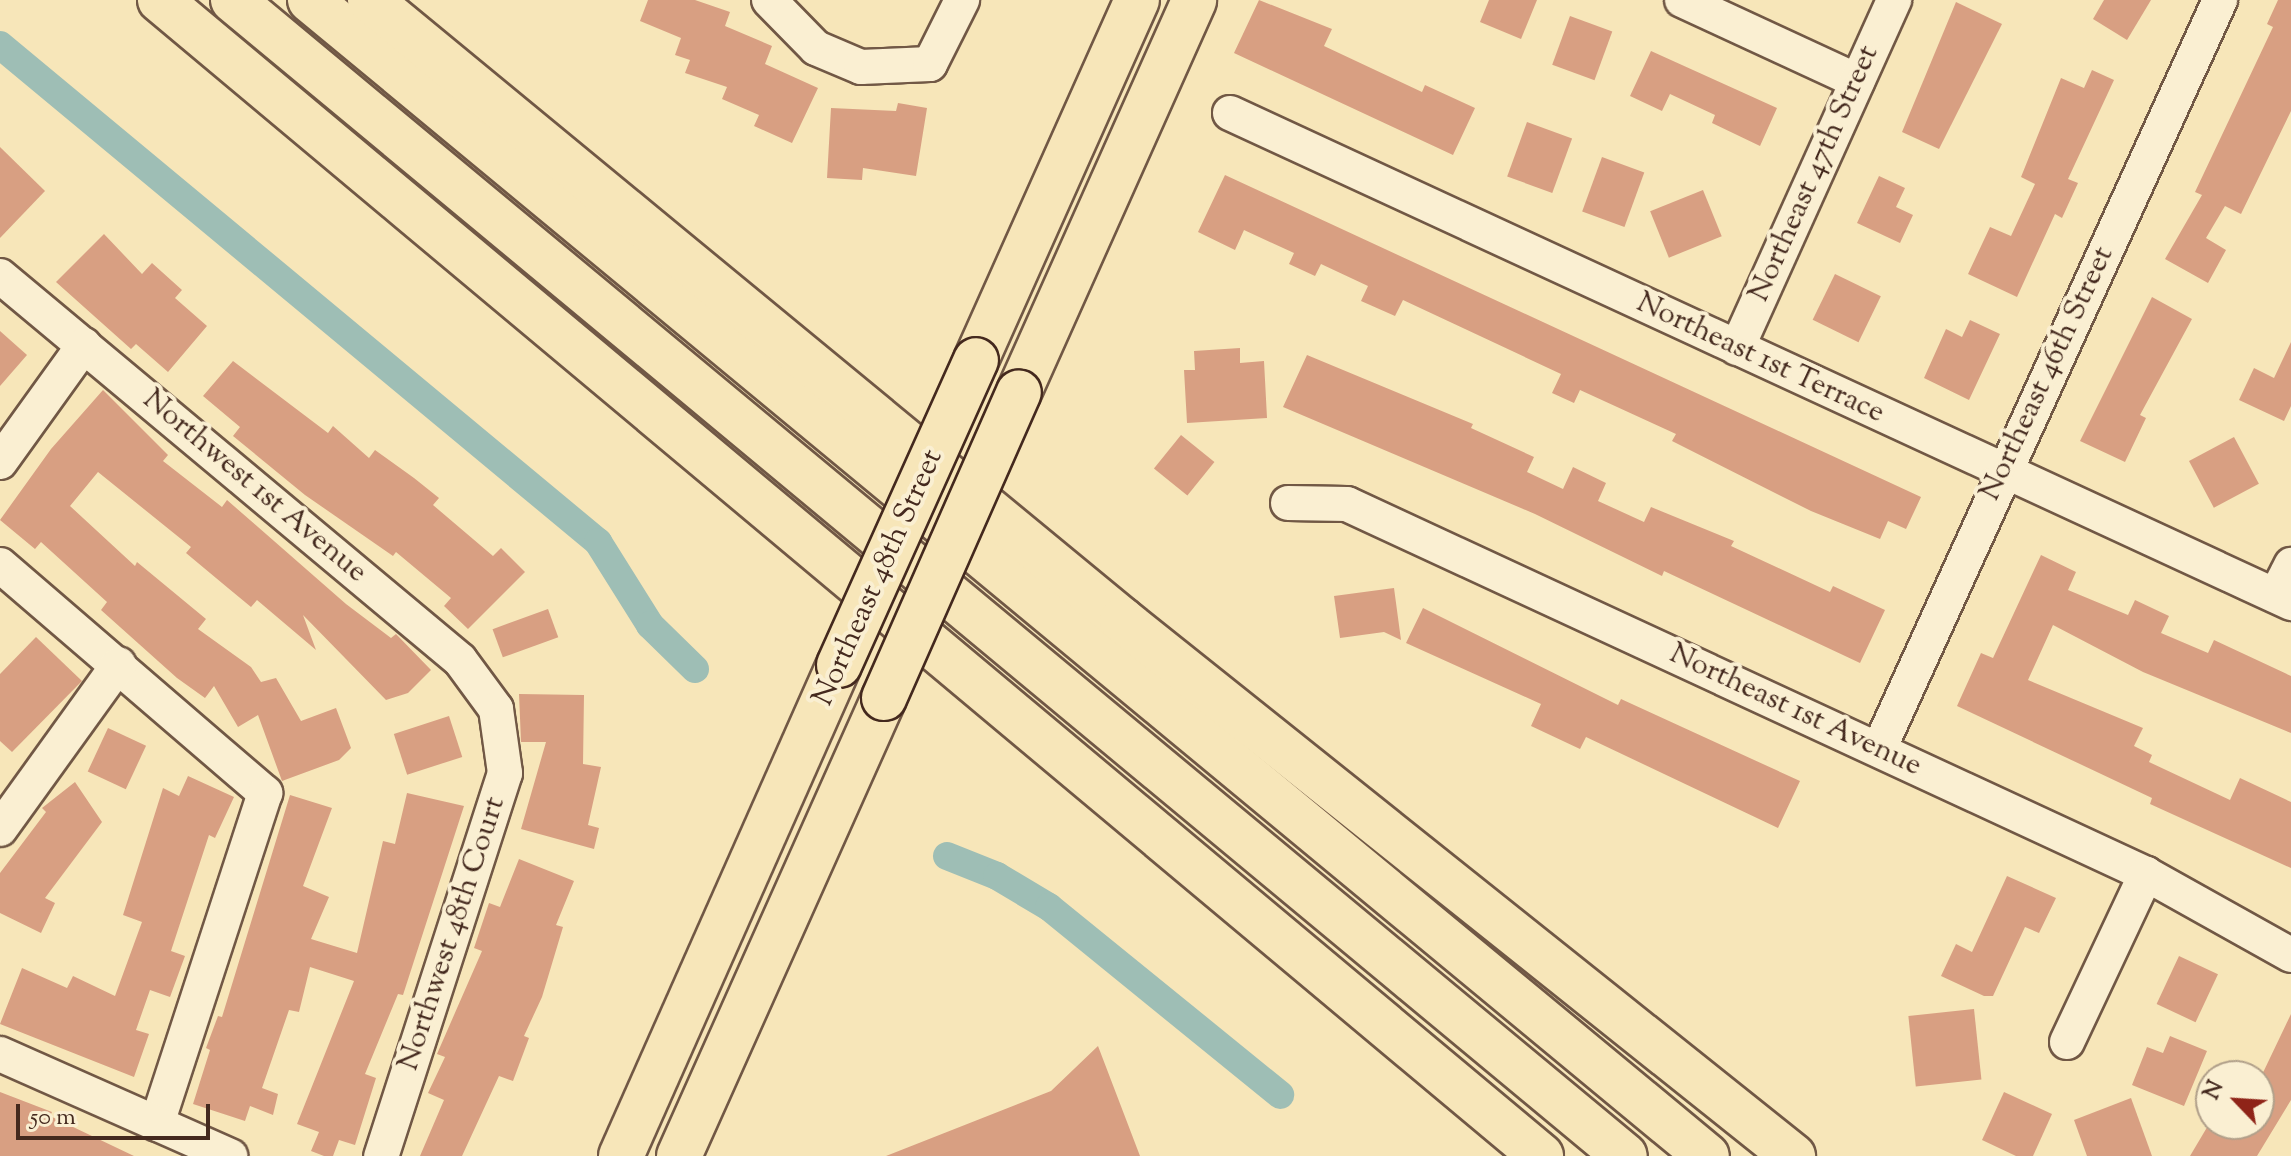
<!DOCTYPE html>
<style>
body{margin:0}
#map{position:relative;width:2291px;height:1156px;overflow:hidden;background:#f7e6b9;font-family:"Sorts Mill Goudy",serif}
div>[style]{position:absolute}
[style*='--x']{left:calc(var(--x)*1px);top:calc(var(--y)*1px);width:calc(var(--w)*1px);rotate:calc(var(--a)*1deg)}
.canal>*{height:28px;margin:-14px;padding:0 14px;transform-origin:14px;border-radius:14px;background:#9ebeb5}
.building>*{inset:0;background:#d89f82;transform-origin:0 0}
.roads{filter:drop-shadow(2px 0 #715845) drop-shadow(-2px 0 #715845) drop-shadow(0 2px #715845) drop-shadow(0 -2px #715845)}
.minor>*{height:34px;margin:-17px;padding:0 17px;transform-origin:17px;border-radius:17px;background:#faefd2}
.major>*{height:44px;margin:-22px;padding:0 22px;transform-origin:22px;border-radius:22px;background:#f7e6b9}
.highway>*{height:44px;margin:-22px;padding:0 22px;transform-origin:22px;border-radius:22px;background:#f7e6b9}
.bridges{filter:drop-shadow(2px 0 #44291e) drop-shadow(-2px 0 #44291e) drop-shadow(0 2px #44291e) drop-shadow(0 -2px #44291e)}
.major-bridge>*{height:44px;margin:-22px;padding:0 22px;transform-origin:22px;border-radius:22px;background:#f7e6b9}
span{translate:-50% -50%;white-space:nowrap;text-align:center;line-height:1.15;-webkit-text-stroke:8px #faefd2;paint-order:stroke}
.street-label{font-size:30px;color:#44291e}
.north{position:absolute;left:2195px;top:1060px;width:80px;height:80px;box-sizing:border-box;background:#faefd2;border:2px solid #b1a08a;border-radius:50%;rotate:295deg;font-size:22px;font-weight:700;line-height:32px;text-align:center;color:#44291e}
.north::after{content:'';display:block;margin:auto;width:28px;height:36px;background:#8f2418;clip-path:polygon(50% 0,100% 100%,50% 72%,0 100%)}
.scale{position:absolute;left:16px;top:1104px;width:194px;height:36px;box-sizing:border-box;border:4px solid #44291e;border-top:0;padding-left:10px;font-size:24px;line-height:28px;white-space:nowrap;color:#44291e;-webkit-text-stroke:6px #faefd2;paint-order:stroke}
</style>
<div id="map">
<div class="canal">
<i style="--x:0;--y:45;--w:778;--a:39.73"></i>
<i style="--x:598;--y:542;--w:98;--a:57.9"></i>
<i style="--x:650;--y:625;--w:63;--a:44.4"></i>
<i style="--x:947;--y:856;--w:54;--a:21.8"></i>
<i style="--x:997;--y:876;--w:61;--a:30.8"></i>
<i style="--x:1049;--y:907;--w:298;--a:39.1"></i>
</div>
<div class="building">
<i style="clip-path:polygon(648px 0,695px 0,730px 12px,725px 26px,772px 46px,765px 64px,818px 88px,792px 143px,754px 126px,759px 115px,722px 99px,727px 87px,685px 73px,690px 60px,675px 55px,681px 38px,640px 21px)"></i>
<i style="clip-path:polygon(1259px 0,1332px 29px,1324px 46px,1422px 92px,1425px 85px,1475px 108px,1453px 155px,1234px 53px)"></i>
<i style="clip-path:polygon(1489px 0,1537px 0,1521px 39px,1480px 22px)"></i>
<i style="clip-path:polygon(2104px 0,2151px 0,2127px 40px,2093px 19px)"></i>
<i style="clip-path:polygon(2278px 0,2291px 0,2291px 111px,2241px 214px,2225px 206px,2206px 238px,2226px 250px,2208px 283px,2165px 259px,2202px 195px,2195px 192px,2273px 27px,2267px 24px)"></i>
<i style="clip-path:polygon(1956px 2px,2002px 24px,1939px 149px,1902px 132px)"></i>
<i style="left:1570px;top:16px;width:45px;height:52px;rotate:20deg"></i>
<i style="clip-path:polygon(1651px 51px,1777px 108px,1760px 146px,1712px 123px,1715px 115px,1670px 94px,1662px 111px,1630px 96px)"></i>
<i style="clip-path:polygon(2092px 70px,2114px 80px,2068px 179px,2078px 183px,2062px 218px,2055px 214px,2017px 297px,1968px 274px,1990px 227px,2011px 236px,2035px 184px,2021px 177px,2061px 78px,2084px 88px)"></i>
<i style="clip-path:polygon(898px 103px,927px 108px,916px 176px,863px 168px,862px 180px,827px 178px,831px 108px,896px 111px)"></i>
<i style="left:1527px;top:122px;width:48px;height:58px;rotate:20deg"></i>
<i style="clip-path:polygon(0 147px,45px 191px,0 238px)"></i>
<i style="left:1602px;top:157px;width:45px;height:58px;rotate:20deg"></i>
<i style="clip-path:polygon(1225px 175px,1921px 497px,1906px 529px,1888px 521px,1880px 539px,1811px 511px,1672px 441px,1676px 434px,1580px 390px,1574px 403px,1552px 393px,1561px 374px,1403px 300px,1395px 316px,1361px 301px,1368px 286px,1321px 264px,1315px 276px,1289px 264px,1294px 253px,1244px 230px,1235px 250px,1198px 232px)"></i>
<i style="clip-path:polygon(1879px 176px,1905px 188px,1896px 207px,1913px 215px,1900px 243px,1857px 223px)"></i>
<i style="left:1703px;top:190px;width:50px;height:57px;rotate:68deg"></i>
<i style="clip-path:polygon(104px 234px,142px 274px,152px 263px,182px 290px,175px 298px,207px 326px,168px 372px,136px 344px,131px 349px,56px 282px)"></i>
<i style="left:1835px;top:274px;width:51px;height:51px;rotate:26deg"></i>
<i style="clip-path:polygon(2152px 297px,2192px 319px,2140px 415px,2146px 418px,2125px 462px,2080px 441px)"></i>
<i style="clip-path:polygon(1970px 320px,2000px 334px,1969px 400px,1924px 378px,1946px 329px,1962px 337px)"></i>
<i style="clip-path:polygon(0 331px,27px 355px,0 386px)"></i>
<i style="clip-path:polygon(2291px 342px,2291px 406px,2284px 421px,2239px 400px,2254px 368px,2274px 378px)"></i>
<i style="clip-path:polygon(1240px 348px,1240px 363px,1264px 361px,1267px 418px,1187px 423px,1184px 370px,1195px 370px,1194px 351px)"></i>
<i style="clip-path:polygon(1307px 355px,1473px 424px,1471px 428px,1534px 457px,1527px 472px,1563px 489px,1573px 467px,1606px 483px,1598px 501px,1644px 522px,1651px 507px,1734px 541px,1731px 546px,1830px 592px,1833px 586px,1885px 610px,1860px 663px,1664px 571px,1662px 576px,1535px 514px,1283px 407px)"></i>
<i style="clip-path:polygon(233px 361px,328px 433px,333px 426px,369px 458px,375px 450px,414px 478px,439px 498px,433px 505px,493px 556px,501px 548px,525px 572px,468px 629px,444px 606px,451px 598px,396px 552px,393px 556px,305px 495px,233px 436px,240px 427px,203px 396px)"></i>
<i style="clip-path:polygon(103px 390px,168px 455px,163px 461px,222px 507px,227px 500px,346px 604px,391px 638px,396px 634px,431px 670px,408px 693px,386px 700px,303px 615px,316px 650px,257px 600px,251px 607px,228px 588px,186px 553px,191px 547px,98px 472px,70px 506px,135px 566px,137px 562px,206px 619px,198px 629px,251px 667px,261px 682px,276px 678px,301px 721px,336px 708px,351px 748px,339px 760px,282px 781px,258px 715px,238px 727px,214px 686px,205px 698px,177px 678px,101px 610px,107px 602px,41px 542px,35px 549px,0 520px,51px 449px)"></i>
<i style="left:1181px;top:435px;width:43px;height:43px;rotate:39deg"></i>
<i style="left:2234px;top:437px;width:53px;height:51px;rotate:62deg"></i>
<i style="clip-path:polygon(2041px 555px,2076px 572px,2068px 590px,2128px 615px,2135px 600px,2169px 616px,2161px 633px,2208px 653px,2214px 640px,2291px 676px,2291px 733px,2143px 672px,2053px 625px,2028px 680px,2143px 728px,2134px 746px,2152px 755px,2149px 762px,2230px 800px,2240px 778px,2291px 802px,2291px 868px,2150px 804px,2152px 798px,1957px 706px,1981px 653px,1993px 658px)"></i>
<i style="clip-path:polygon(1394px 588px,1401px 640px,1384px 632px,1340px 638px,1334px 596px)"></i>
<i style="clip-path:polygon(1423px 608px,1618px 705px,1621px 699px,1800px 781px,1778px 828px,1586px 737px,1580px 749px,1531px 726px,1541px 704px,1406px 643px)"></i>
<i style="left:548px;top:609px;width:30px;height:59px;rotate:70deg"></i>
<i style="clip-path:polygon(36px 637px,82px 681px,12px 752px,0 741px,0 674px)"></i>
<i style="clip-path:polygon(519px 694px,584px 695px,583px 764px,601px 767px,588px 825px,599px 828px,594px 849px,521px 829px,546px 742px,521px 742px)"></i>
<i style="left:449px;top:716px;width:43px;height:58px;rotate:72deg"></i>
<i style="left:108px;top:728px;width:42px;height:48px;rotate:25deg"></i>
<i style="clip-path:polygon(188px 776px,234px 797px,215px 838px,209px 835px,171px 951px,185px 956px,170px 997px,150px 990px,136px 1030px,149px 1034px,134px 1077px,0 1024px,22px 968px,67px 988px,73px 976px,115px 996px,142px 922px,123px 915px,163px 788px,179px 796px)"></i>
<i style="clip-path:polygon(75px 782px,102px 822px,45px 898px,55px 903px,41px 933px,0 913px,0 873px,46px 812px,42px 808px)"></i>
<i style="clip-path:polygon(407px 793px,464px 806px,403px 995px,398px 994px,365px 1074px,376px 1078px,355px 1145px,339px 1140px,333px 1156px,324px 1156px,311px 1151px,319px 1132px,297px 1124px,354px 981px,310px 967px,299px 1012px,289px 1010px,262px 1088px,278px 1094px,273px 1115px,250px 1106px,245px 1121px,193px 1104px,210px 1050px,206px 1048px,218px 1016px,222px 1017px,290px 795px,332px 808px,303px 886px,329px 897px,311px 939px,357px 953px,383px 841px,395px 844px)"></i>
<i style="clip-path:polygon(519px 859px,574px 881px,556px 925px,563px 927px,542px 997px,524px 1036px,529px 1038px,513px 1081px,499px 1076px,462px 1156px,420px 1156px,444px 1100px,428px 1093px,445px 1057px,437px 1054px,482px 951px,474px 948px,489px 903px,500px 907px)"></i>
<i style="clip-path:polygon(2007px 876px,2056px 898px,2039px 933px,2025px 927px,1993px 996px,1984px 996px,1941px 976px,1956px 944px,1972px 952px)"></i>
<i style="left:2179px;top:956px;width:43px;height:53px;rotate:25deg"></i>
<i style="left:1974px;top:1009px;width:71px;height:66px;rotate:84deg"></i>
<i style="clip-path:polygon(2291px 1014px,2291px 1100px,2257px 1156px,2190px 1156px,2209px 1124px,2259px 1124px,2259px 1081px)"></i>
<i style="clip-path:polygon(2170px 1036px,2207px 1051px,2184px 1106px,2132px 1085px,2147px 1047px,2163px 1053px)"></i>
<i style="clip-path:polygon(1098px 1046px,1140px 1156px,886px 1156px,1051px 1091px)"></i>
<i style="clip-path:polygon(0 1092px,52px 1112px,50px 1116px,134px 1156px,0 1156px)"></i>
<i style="clip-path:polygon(2004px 1092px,2052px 1114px,2033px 1156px,2016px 1156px,1982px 1140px)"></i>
<i style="clip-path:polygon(2131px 1098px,2152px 1156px,2087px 1156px,2074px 1120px)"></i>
</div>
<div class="roads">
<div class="minor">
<i style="--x:769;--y:0;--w:67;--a:45.6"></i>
<i style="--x:816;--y:48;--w:49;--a:22.9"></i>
<i style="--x:861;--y:67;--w:69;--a:-2.5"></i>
<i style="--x:930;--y:64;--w:72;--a:-63.4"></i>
<i style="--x:1682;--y:0;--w:193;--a:24.8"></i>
<i style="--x:1230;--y:113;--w:1169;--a:24.79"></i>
<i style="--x:0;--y:276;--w:599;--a:39.85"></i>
<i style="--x:460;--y:660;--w:61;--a:53.7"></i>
<i style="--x:496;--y:709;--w:65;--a:82"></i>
<i style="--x:505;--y:773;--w:403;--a:107.9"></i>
<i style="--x:1737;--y:348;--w:382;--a:-65.7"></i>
<i style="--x:0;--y:462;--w:144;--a:-54.3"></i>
<i style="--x:1288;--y:503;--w:59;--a:1"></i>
<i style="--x:1347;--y:504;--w:881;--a:24.85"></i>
<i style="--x:2146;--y:874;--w:166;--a:29.2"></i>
<i style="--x:0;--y:565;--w:350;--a:40.7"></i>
<i style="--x:265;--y:793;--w:348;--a:108.1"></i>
<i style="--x:2276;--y:595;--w:34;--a:-63"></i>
<i style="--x:1879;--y:749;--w:823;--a:-65.52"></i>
<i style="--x:0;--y:829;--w:203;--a:-54.2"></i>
<i style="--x:2067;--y:1042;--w:186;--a:-64.8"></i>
<i style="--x:0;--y:1054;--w:252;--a:23.9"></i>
</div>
<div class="major">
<i style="--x:976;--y:360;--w:394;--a:-65.9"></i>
<i style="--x:1019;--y:392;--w:429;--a:-65.9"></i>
<i style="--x:621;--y:1156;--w:537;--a:-66.06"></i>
<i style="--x:679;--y:1156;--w:502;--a:-65.89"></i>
</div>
<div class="highway">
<i style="--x:160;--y:0;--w:1801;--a:39.93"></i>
<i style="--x:233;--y:0;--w:1809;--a:39.71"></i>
<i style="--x:310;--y:0;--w:1813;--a:39.61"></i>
<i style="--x:370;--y:0;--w:975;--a:39.5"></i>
<i style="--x:1122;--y:620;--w:859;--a:38.62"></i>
</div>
</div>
<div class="bridges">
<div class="major-bridge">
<i style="--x:839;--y:665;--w:334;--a:-65.8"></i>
<i style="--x:884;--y:698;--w:334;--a:-66.2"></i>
</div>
</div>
<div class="street-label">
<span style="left:1815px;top:174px;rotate:-66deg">Northeast 47th Street</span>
<span style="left:1760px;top:359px;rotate:25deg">Northeast 1st Terrace</span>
<span style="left:2048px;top:374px;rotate:-65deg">Northeast 46th Street</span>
<span style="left:254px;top:487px;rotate:40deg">Northwest 1st Avenue</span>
<span style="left:879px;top:578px;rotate:-66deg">Northeast 48th Street</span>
<span style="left:1795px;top:711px;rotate:25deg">Northeast 1st Avenue</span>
<span style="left:453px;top:934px;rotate:-72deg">Northwest 48th Court</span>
</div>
<div class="north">N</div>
<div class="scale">50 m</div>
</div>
